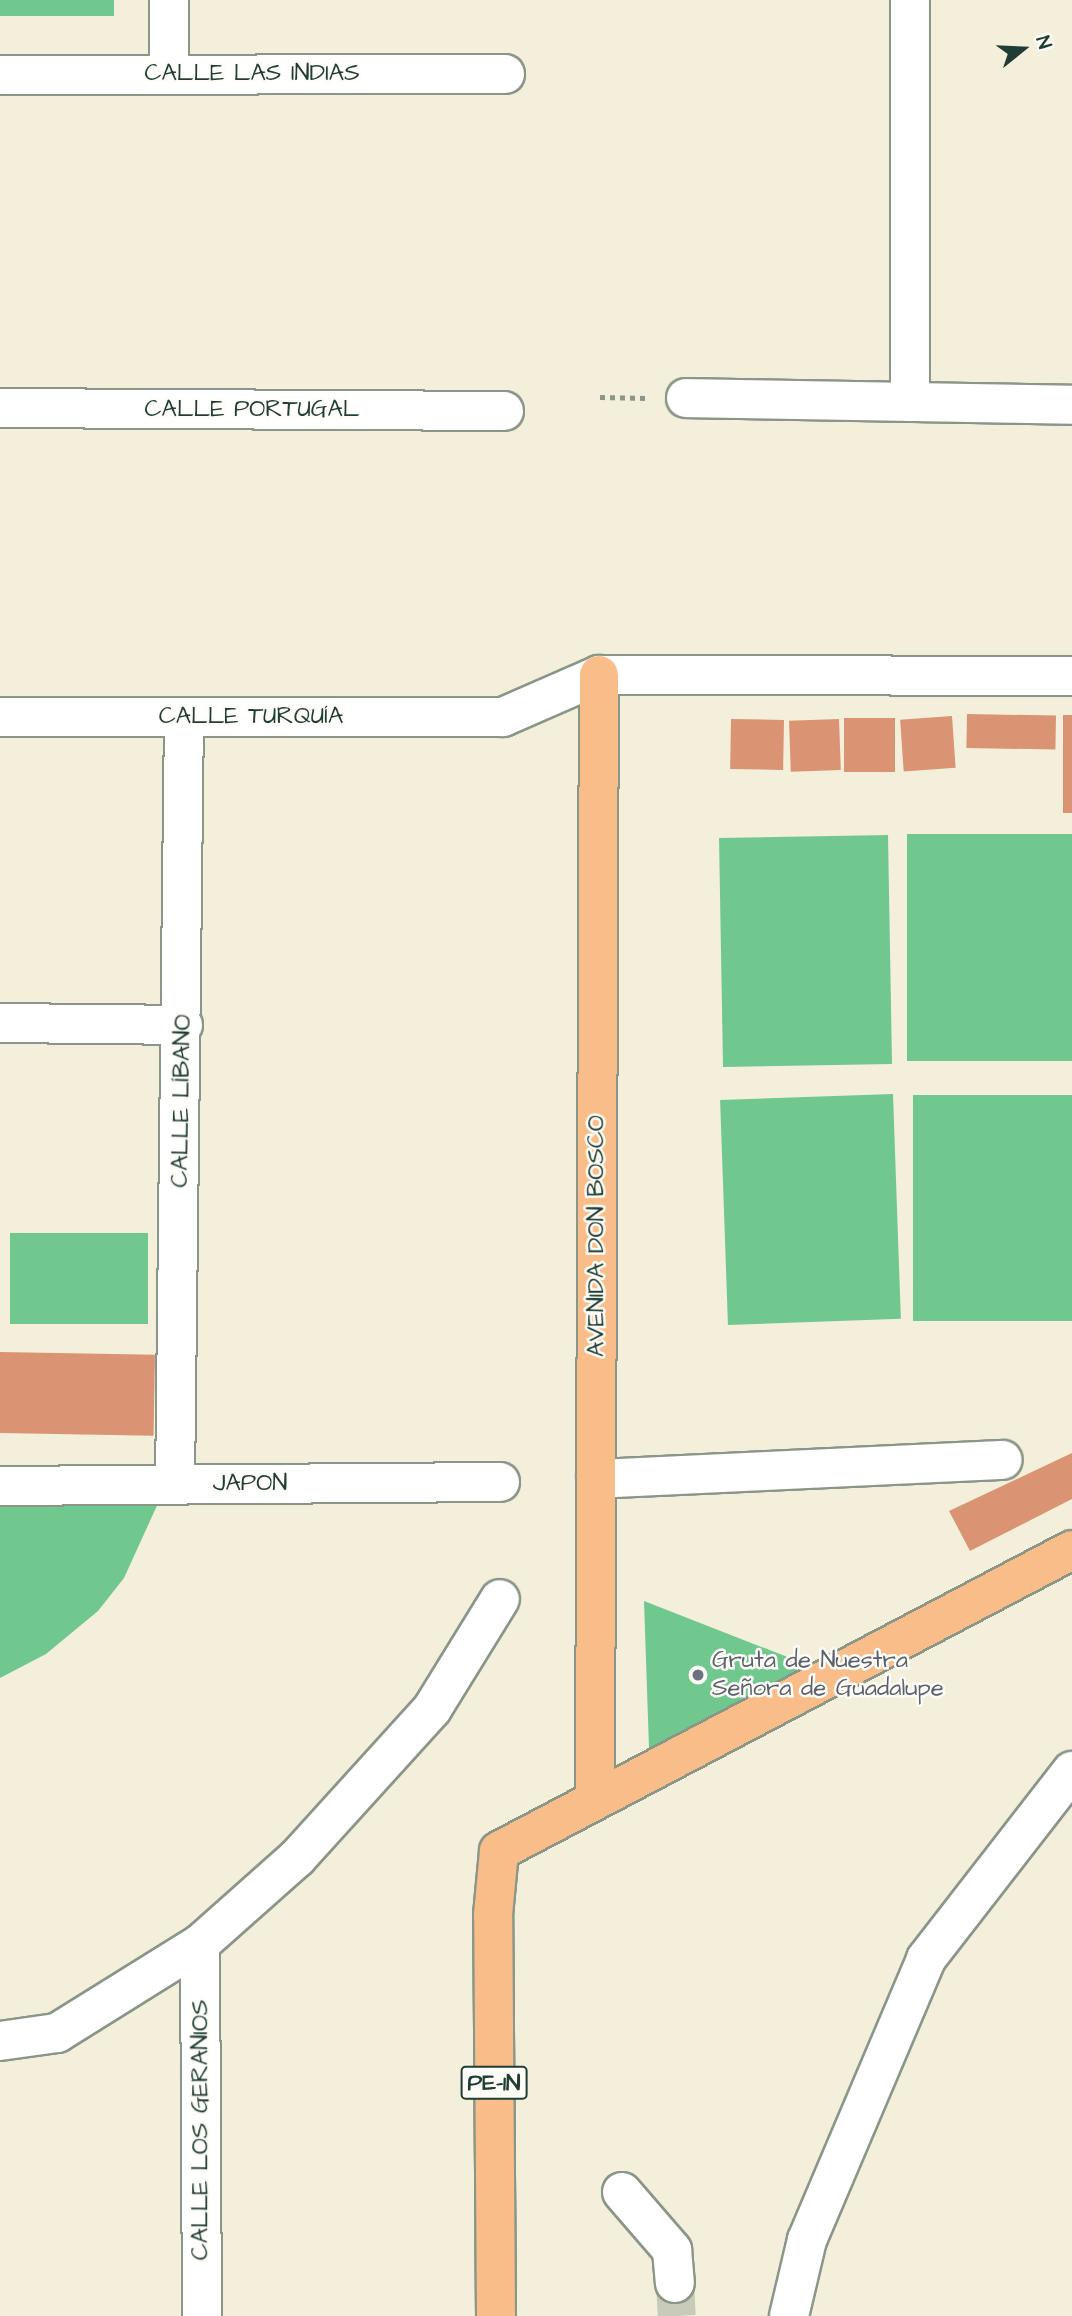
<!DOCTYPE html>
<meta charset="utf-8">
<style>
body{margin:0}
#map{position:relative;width:1072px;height:2316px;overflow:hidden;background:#f3efdb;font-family:"Architects Daughter",sans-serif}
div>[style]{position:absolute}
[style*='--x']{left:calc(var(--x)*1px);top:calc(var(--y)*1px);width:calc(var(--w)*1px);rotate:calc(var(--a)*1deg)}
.green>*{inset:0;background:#70c88e;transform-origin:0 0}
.building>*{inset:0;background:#da9373;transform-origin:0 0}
.minor-tunnel>*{height:38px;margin-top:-19px;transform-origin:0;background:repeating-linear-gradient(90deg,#c9cbba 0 38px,transparent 0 57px)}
.path>*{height:4.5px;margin-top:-2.25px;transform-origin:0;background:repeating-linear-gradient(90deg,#899688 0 5px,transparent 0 10px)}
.roads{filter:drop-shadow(2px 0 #899688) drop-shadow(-2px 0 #899688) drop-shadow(0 2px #899688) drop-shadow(0 -2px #899688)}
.minor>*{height:38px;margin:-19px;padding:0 19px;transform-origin:19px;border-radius:19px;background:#fff}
.major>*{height:38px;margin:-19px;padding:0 19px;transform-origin:19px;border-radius:19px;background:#f9bd89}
.dots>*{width:19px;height:19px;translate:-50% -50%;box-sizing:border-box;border:4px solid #fdfcf7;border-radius:50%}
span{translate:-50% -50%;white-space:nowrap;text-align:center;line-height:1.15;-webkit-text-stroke:5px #fdfcf7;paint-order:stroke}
.shield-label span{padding:2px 5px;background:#fdfcf7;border:2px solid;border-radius:5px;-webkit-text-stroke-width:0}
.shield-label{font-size:23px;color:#1f3d34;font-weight:700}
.street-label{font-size:24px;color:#1f3d34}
.worship-label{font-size:24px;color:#5b616d}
.left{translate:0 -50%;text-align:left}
.north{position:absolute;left:988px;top:14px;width:70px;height:70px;-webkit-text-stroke:5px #fdfcf7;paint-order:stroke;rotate:72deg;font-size:19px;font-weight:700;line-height:28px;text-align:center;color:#1f3d34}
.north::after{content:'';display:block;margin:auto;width:24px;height:32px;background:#1f3d34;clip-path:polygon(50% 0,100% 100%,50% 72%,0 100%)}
</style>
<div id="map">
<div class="green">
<i style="left:0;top:0;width:114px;height:16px"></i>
<i style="left:1072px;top:834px;width:227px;height:165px;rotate:90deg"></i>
<i style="left:888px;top:835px;width:229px;height:169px;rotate:89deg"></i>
<i style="left:893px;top:1094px;width:225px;height:173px;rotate:88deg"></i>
<i style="left:913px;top:1095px;width:159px;height:226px"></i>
<i style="left:10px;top:1233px;width:138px;height:91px"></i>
<i style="clip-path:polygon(160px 1499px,124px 1578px,98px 1611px,46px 1654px,0 1678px,0 1506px)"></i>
<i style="clip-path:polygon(644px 1601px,795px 1660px,799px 1678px,649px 1748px)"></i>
</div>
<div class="building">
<i style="left:967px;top:714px;width:89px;height:34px;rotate:1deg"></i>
<i style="left:1063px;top:715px;width:9px;height:98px"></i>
<i style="left:952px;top:716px;width:52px;height:52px;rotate:86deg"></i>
<i style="left:844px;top:718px;width:51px;height:54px"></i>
<i style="left:731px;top:719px;width:53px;height:50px;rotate:1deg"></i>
<i style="left:839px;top:719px;width:51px;height:50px;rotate:88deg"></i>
<i style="left:0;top:1352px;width:155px;height:81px;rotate:1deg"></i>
<i style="clip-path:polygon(1072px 1453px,1072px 1499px,970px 1551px,949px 1511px)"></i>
</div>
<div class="minor-tunnel">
<i style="--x:675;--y:2283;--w:33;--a:87"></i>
</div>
<div class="path">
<i style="--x:600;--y:397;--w:47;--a:1.2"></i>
</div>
<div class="roads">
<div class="minor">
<i style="--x:169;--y:74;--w:74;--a:-90"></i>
<i style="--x:0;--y:75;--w:505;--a:-0.11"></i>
<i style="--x:686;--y:398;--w:386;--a:1"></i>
<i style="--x:910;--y:402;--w:402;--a:-90"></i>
<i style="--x:0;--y:408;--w:504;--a:0.34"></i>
<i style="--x:0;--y:717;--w:503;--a:0"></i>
<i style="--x:503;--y:717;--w:105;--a:-23.6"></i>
<i style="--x:599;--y:675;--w:473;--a:0.1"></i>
<i style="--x:0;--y:1023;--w:183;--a:0.6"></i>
<i style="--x:596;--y:1479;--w:407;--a:-2.7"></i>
<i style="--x:175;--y:1485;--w:768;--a:-89.33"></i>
<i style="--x:0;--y:1486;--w:500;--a:-0.46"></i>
<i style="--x:200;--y:1944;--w:372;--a:89.7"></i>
<i style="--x:0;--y:2041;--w:58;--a:-8"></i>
<i style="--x:57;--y:2033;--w:168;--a:-31.9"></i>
<i style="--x:200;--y:1944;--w:130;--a:-41.6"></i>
<i style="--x:297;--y:1858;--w:201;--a:-47.8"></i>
<i style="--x:432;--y:1709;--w:129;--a:-58.3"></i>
<i style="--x:622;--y:2192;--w:77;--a:49.2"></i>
<i style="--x:672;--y:2250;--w:33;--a:85"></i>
<i style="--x:789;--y:2316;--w:78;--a:-76.7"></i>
<i style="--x:807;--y:2240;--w:305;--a:-67"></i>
<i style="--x:926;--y:1959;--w:238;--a:-52.2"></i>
</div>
<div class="major">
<i style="--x:595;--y:1797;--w:1122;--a:-89.8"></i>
<i style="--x:496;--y:2316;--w:401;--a:-90.4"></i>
<i style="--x:493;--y:1915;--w:64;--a:-84.6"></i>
<i style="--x:499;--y:1851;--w:647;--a:-27.71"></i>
</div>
</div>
<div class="dots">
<i style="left:698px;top:1675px;background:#6b7280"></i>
</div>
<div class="shield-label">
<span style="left:494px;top:2083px">PE-1N</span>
</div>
<div class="street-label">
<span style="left:252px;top:74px">CALLE LAS INDIAS</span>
<span style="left:252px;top:410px">CALLE PORTUGAL</span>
<span style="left:251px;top:717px">CALLE TURQUÍA</span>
<span style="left:182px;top:1101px;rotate:-89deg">CALLE LÍBANO</span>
<span style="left:597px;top:1236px;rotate:-90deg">AVENIDA DON BOSCO</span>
<span style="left:250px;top:1484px">JAPON</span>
<span style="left:201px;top:2130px;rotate:-90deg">CALLE LOS GERANIOS</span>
</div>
<div class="worship-label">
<span class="left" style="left:712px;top:1675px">Gruta de Nuestra<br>Señora de Guadalupe</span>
</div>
<div class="north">N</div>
</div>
